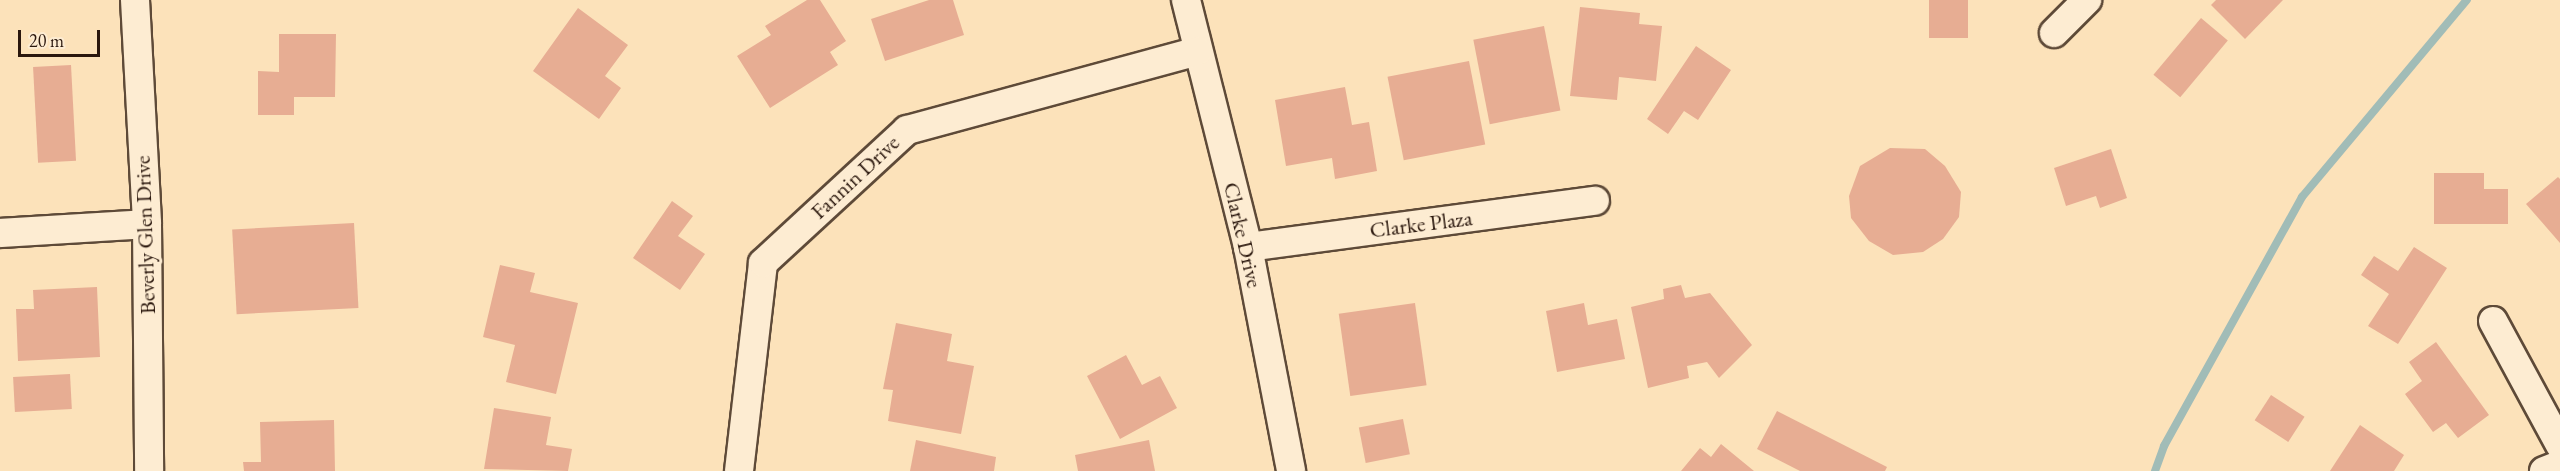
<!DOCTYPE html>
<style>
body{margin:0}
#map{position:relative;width:2560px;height:471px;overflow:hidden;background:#fce2ba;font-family:"EB Garamond",serif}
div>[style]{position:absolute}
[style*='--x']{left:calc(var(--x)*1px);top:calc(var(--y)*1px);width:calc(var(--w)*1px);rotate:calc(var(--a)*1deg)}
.stream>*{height:8px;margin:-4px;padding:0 4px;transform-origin:4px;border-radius:4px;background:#a1bcb7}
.building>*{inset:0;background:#e7ad93;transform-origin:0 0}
.roads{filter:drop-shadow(2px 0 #5e4a38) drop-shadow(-2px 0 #5e4a38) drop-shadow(0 2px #5e4a38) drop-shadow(0 -2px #5e4a38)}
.minor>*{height:28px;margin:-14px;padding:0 14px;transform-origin:14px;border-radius:14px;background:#fdecd2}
span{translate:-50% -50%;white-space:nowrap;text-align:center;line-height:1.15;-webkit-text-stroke:6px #fdecd2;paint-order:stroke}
.street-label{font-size:22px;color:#2a170d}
.scale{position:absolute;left:18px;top:30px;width:82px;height:27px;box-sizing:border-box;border:3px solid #2a170d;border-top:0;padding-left:8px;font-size:18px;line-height:21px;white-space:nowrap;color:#2a170d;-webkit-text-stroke:4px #fdecd2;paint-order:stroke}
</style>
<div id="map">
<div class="stream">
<i style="--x:2155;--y:471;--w:27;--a:-70"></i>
<i style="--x:2164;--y:446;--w:285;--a:-61"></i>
<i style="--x:2302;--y:197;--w:257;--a:-50.1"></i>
</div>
<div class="building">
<i style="clip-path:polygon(807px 0,820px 0,846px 41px,830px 52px,838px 65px,770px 108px,737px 56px,771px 35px,765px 26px)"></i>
<i style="clip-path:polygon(929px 0,953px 0,964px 35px,885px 61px,871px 19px)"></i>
<i style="left:1929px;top:0;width:39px;height:38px"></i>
<i style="clip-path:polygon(2216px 0,2283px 0,2245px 39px,2211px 5px)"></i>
<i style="clip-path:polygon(1580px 7px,1640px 13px,1639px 24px,1662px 26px,1656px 81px,1619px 77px,1617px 100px,1570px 96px)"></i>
<i style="clip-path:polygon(578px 8px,628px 45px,605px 76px,621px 88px,599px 119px,533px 71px)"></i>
<i style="left:2201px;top:18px;width:35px;height:74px;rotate:40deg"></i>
<i style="left:1544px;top:26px;width:86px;height:72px;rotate:79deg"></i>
<i style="clip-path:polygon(279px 34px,336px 34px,335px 97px,294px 97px,294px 115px,258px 115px,258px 71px,279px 72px)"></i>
<i style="clip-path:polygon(1696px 46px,1731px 70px,1698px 120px,1684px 111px,1668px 134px,1647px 119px)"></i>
<i style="left:1469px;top:61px;width:85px;height:83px;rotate:79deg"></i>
<i style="left:71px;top:65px;width:96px;height:38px;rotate:87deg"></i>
<i style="clip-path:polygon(1345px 87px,1352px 125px,1369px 122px,1377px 171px,1335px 179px,1332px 158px,1286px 166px,1275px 100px)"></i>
<i style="clip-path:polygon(1890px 148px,1925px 149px,1945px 166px,1961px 192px,1959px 217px,1943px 239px,1923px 252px,1893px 255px,1869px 241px,1851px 218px,1849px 196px,1860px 166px)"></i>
<i style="clip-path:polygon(2111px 149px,2127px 198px,2100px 208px,2096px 196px,2066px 206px,2054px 168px)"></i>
<i style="clip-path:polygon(2434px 173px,2484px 173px,2484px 189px,2508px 189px,2508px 224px,2434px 224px)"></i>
<i style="clip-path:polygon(2558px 177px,2560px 179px,2560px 243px,2526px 204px)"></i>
<i style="clip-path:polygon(672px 201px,693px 216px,678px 236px,705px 254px,680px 290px,633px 258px)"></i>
<i style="left:354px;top:223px;width:85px;height:122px;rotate:87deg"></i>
<i style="clip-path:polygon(2414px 247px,2447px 268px,2398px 344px,2368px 326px,2389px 294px,2361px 275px,2374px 256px,2398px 271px)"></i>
<i style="clip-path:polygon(500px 265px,535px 273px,530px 292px,578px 303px,556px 394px,506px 382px,515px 345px,483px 337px)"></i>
<i style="clip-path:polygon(1681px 285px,1685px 298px,1710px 293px,1752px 345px,1719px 378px,1707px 362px,1687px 366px,1689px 378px,1648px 388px,1631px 307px,1664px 299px,1663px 289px)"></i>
<i style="clip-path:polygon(97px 287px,100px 357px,18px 361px,16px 309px,34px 309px,33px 290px)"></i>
<i style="left:1415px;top:303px;width:83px;height:77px;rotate:82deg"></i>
<i style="clip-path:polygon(1584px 303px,1588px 325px,1617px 319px,1625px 359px,1557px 372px,1546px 311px)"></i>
<i style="clip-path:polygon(896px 323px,952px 334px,947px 361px,974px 366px,961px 434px,888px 421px,893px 390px,883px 389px)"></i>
<i style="clip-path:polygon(2436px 342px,2489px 415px,2458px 438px,2446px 423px,2433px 432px,2405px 394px,2422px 381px,2409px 362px)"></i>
<i style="clip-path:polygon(1126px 355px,1142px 385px,1160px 376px,1177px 408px,1120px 439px,1087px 376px)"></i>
<i style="left:70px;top:374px;width:35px;height:57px;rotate:87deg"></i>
<i style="left:2271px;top:395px;width:40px;height:30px;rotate:33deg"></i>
<i style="clip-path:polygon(494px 408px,551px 417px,546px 445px,572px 449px,568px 471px,484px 469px)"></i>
<i style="clip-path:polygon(1777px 411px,1887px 467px,1885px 471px,1800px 471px,1757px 449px)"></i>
<i style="left:1403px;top:419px;width:36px;height:45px;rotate:79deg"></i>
<i style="clip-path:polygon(334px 420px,335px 471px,244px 471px,243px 462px,261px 462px,260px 422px)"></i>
<i style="clip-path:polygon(2360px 425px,2404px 455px,2394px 471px,2330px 471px)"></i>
<i style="clip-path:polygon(916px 440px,996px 457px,994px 471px,910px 471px)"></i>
<i style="clip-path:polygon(1149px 440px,1155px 471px,1078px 471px,1075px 455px)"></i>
<i style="clip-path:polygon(1721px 444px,1754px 471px,1681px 471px,1700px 448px,1711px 457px)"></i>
</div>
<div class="roads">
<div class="minor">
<i style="--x:135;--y:0;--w:224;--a:86.9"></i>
<i style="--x:147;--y:224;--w:247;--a:89.5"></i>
<i style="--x:1186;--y:0;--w:255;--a:75.9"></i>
<i style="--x:1248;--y:247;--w:228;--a:79.1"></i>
<i style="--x:2054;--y:33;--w:47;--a:-45"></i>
<i style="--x:0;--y:233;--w:147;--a:-3.5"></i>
<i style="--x:1248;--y:247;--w:350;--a:-7.6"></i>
<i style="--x:2493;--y:321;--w:141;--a:61.6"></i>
<i style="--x:739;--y:471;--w:209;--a:-83.4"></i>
<i style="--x:763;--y:263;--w:196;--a:-42.7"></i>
<i style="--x:907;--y:130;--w:301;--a:-15.2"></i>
<i style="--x:2544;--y:471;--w:17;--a:-21"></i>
</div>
</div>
<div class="street-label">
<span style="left:855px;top:177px;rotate:-43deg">Fannin Drive</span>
<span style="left:1421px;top:224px;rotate:-7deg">Clarke Plaza</span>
<span style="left:145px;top:235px;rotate:-92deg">Beverly Glen Drive</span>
<span style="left:1243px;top:235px;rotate:77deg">Clarke Drive</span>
</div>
<div class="scale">20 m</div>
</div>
